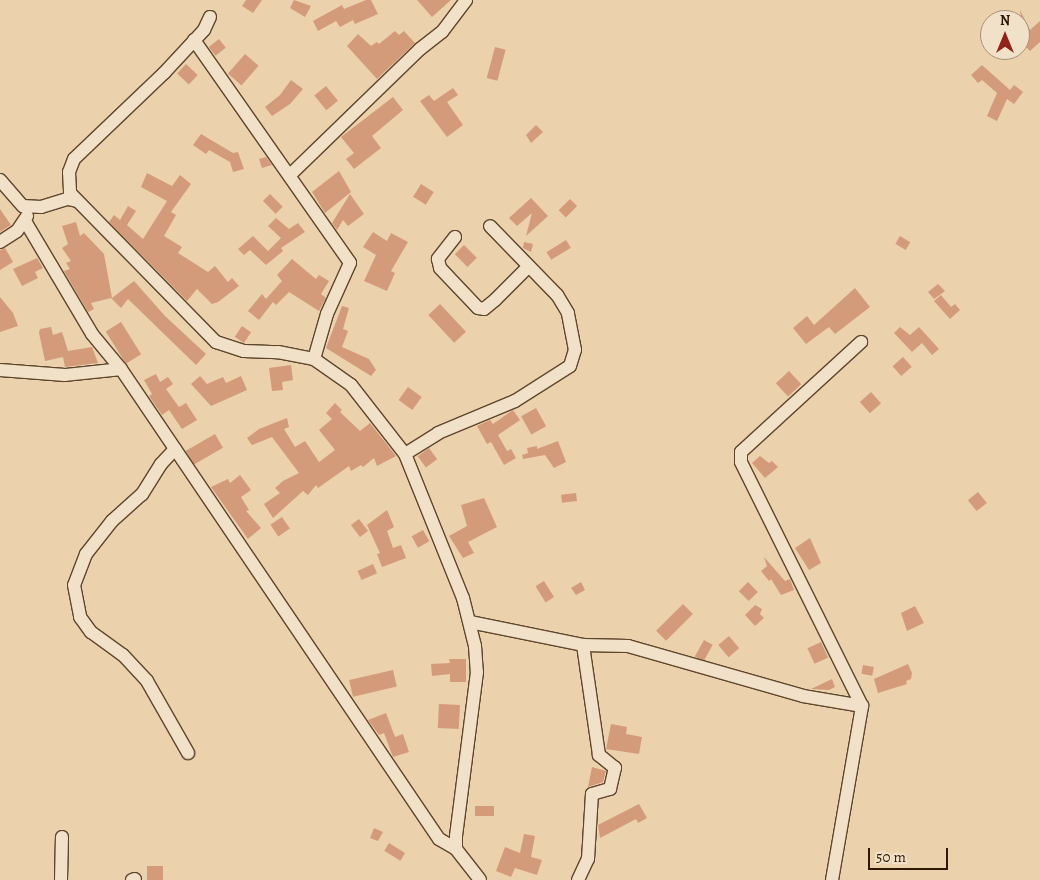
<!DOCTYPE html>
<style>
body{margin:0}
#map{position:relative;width:1040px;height:880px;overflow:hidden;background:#ebd1ac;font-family:Alegreya,serif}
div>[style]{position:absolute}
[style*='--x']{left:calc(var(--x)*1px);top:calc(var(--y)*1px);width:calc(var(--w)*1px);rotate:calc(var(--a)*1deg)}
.building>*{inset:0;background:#d49b7b;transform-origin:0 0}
.roads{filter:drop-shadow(1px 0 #5e462b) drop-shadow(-1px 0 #5e462b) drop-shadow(0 1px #5e462b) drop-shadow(0 -1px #5e462b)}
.minor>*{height:12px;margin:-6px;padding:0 6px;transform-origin:6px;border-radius:6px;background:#f2e1c9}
span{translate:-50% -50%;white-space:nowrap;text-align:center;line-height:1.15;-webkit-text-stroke:5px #f2e1c9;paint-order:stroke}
.north{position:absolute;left:980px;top:10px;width:50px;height:50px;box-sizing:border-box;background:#f2e1c9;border:1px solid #a49179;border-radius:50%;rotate:0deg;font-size:14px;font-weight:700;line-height:20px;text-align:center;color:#2f1800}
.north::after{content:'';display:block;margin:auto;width:18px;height:22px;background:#8f2418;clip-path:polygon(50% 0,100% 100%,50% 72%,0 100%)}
.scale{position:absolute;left:868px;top:848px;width:80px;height:22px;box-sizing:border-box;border:2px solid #2f1800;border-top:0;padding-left:6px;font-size:15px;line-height:18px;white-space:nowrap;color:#2f1800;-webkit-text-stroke:4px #f2e1c9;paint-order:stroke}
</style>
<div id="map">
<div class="building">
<i style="clip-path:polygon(246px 0,262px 0,253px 13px,242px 6px)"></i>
<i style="clip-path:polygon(294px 0,311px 6px,305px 17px,290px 8px)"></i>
<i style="clip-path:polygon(366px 0,371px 0,378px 14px,355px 24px,353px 20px,340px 27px,336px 21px,318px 31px,313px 21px,342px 5px,344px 9px)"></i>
<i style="clip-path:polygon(417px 0,451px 0,432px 17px)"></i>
<i style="clip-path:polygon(1020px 10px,1030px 30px,1040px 21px,1040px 42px,1030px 51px,1020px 41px,1023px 36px)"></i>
<i style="clip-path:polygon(395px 31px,399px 35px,404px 31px,415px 43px,377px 79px,347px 46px,358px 34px,371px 46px,377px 42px,379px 44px)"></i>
<i style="left:219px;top:39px;width:11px;height:13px;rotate:52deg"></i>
<i style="left:495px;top:47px;width:11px;height:32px;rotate:15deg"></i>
<i style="left:245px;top:54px;width:18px;height:26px;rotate:41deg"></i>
<i style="left:186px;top:64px;width:16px;height:13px;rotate:43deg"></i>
<i style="clip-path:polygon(982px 65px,1010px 90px,1014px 85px,1023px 92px,1014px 104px,1007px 99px,997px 121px,987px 116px,997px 93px,982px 80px,978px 83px,971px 75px)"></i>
<i style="clip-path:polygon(291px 80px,303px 89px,290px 104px,272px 116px,265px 107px,280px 95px)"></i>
<i style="left:326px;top:86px;width:19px;height:15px;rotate:51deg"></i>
<i style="clip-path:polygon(453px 88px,458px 95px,447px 102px,463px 125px,447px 137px,420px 101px,429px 95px,434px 101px)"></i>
<i style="clip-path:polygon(393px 97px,403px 110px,372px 136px,381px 148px,354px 169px,346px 159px,354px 153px,341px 137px)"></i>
<i style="clip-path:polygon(536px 125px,543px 132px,531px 143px,526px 135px)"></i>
<i style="clip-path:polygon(201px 134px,233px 153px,238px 152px,244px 169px,233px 172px,230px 162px,209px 150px,206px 154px,193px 145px)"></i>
<i style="clip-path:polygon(266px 157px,272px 165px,262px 168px,259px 159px)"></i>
<i style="clip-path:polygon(339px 171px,351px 192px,325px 213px,312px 192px)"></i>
<i style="clip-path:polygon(147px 173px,172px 186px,180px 175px,191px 184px,171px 212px,176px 215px,164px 236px,182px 247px,178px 253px,208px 272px,215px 266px,228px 282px,232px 278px,239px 286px,218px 302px,212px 304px,197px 289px,187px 301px,109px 222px,114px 215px,120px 220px,128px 206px,136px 211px,127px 225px,143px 239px,167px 201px,141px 187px)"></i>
<i style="left:421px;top:184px;width:15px;height:15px;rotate:32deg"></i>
<i style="left:270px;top:194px;width:18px;height:10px;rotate:45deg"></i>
<i style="clip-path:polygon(350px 194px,364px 214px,348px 226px,343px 220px,337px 230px,332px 223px)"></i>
<i style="clip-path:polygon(531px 198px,548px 216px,526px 236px,532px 213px,517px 226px,509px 218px)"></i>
<i style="left:570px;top:199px;width:10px;height:16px;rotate:45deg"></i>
<i style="clip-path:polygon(0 209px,11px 225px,0 232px)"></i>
<i style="clip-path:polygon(276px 218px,289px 229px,298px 223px,305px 232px,281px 248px,283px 251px,266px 265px,250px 250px,244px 255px,238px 249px,253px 236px,268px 251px,281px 238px,268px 226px)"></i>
<i style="clip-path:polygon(76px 222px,80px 236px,84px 233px,104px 254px,112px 298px,134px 281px,165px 316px,206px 354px,196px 365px,128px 299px,121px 308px,111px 298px,91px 303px,94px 309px,88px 312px,64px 271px,70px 269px,66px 263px,71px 261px,62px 248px,68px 244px,62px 226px)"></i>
<i style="clip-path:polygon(373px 232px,387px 241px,391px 233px,408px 242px,391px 271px,395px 273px,387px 291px,364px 281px,376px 255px,363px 247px)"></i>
<i style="left:900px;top:236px;width:12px;height:9px;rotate:31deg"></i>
<i style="left:566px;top:240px;width:9px;height:23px;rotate:58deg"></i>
<i style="clip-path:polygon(524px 242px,533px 244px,531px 252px,523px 248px)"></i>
<i style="left:464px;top:245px;width:18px;height:13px;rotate:45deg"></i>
<i style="clip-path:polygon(5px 248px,13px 262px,0 270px,0 250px)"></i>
<i style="clip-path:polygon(37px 258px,43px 268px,35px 272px,38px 278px,22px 286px,13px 269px)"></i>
<i style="clip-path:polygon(292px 259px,316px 279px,319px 275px,329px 281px,321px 294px,326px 298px,319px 311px,289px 292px,276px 305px,273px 302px,259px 320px,248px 311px,262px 294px,266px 299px,282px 281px,277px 275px)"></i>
<i style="clip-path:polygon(938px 284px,945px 291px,934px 299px,928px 292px)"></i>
<i style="clip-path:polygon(855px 288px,870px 307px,835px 334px,829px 327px,806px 344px,793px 328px,807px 316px,814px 325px)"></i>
<i style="clip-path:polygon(941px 295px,951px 307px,955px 304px,960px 310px,950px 319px,934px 301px)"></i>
<i style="clip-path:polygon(0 297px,13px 313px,18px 326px,0 332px)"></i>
<i style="left:440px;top:304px;width:38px;height:16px;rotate:47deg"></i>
<i style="clip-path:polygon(342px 306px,349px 308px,343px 329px,348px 331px,342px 347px,369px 359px,376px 370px,371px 376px,326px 348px)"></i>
<i style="left:121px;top:322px;width:38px;height:18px;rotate:58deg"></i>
<i style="left:242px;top:326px;width:11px;height:13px;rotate:34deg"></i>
<i style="clip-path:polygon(51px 327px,53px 335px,62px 332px,68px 351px,92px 347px,98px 363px,65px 367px,63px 357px,45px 361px,39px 333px,40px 329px)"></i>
<i style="clip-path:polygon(900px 327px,910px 335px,919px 327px,939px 349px,932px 355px,922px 343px,912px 352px,894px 333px)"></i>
<i style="left:903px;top:357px;width:13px;height:14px;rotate:48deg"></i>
<i style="clip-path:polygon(291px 365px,293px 380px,282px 382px,283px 390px,272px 391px,269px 368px)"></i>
<i style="left:789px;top:371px;width:18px;height:18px;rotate:47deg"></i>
<i style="clip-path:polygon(156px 374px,160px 382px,168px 377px,173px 384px,166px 389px,179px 407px,186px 403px,197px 420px,182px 429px,169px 410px,162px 415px,149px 396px,152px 394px,144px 380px)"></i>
<i style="clip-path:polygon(200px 376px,207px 384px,223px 377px,226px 383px,241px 376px,247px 390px,211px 406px,191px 384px)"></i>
<i style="left:408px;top:387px;width:17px;height:16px;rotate:36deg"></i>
<i style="left:871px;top:392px;width:15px;height:15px;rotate:48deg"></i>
<i style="clip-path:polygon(335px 403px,342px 410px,340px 412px,360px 431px,370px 423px,396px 456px,377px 466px,374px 458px,363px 467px,361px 465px,351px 471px,349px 466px,318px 488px,316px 485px,308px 495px,303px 491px,273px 518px,264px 504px,280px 493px,275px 488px,283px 481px,299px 473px,272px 437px,252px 445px,247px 438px,259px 429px,287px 418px,289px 427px,284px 429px,295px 447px,305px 441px,319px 462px,335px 450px,319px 430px,332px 419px,326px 413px)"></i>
<i style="left:536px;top:408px;width:21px;height:17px;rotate:61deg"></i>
<i style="clip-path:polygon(513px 410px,520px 420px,498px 435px,507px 451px,511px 449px,516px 458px,504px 465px,491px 442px,487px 444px,477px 426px,490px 420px,493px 424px)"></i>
<i style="left:215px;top:434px;width:16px;height:34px;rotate:60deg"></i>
<i style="clip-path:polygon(558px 441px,566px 462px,554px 468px,545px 455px,523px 459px,522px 455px,528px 453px,527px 448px,537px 446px,537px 449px)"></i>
<i style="left:429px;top:448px;width:14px;height:14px;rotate:54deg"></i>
<i style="clip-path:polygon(760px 456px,769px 463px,772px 461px,778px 467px,765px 478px,752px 463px)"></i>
<i style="clip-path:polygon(240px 475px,251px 490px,241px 497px,249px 510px,246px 511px,261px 528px,248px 539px,211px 487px,228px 479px,230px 483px)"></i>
<i style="left:978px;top:492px;width:14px;height:13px;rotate:51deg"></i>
<i style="left:576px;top:493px;width:8px;height:15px;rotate:83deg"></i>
<i style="clip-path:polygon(484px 498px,497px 527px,468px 542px,474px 553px,463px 558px,449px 536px,467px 526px,461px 505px)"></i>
<i style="clip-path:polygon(387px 510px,394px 527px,387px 531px,393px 548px,401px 545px,406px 558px,382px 567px,377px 554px,380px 553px,367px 525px)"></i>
<i style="left:282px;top:517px;width:14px;height:14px;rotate:56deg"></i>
<i style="left:359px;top:519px;width:15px;height:10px;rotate:53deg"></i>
<i style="left:423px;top:530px;width:13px;height:13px;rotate:61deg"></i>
<i style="clip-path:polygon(810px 538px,821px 563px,809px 570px,795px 548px)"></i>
<i style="clip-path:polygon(764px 557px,785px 581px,790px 579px,794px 590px,781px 595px,771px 579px,769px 581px,761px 571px,767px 566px)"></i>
<i style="left:373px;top:564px;width:10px;height:17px;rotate:66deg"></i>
<i style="left:544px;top:581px;width:19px;height:10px;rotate:58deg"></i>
<i style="clip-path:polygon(581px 582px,585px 590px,576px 595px,571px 588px)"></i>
<i style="left:748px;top:582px;width:14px;height:13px;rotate:45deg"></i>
<i style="left:683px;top:604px;width:14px;height:38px;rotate:45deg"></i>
<i style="clip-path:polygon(755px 605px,762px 609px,760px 614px,764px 618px,755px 626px,745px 615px)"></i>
<i style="clip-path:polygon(915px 606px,924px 623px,907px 631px,901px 613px)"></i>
<i style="left:729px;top:636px;width:16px;height:14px;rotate:50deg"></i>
<i style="left:704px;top:640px;width:10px;height:19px;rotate:29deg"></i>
<i style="left:821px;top:642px;width:17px;height:15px;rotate:65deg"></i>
<i style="clip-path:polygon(449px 659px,466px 659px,466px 682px,450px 682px,450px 674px,432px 676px,431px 664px,450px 663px)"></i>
<i style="clip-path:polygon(908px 664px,912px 673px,911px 679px,906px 681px,907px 684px,878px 693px,874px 679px)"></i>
<i style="left:863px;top:665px;width:11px;height:9px;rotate:10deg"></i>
<i style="left:393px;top:670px;width:17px;height:45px;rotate:77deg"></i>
<i style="clip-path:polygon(832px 679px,835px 687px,829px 690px,811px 689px)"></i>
<i style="left:439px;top:704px;width:21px;height:24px;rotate:3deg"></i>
<i style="clip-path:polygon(386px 713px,395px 737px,403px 734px,409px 752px,393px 757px,384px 733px,379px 735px,368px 720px)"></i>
<i style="clip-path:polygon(611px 724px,627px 727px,626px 734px,642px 737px,639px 754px,606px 749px)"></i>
<i style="clip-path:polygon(592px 767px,606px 771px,603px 782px,588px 787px)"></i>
<i style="clip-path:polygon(639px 804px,647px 818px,638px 823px,636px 819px,600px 838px,598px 825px)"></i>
<i style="left:475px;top:806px;width:19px;height:10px"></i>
<i style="clip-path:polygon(374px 828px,383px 832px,378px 841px,370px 838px)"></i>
<i style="clip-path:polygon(524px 834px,535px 836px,531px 857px,542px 860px,537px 875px,515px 868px,511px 877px,496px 871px,505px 847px,520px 853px)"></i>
<i style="left:389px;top:843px;width:19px;height:9px;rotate:32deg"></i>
<i style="left:147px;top:866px;width:16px;height:14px"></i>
</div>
<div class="roads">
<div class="minor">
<i style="--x:210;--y:17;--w:14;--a:115"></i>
<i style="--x:204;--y:30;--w:59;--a:132.9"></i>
<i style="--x:164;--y:73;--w:124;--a:136.3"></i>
<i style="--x:74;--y:159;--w:14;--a:111"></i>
<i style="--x:69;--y:172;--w:21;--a:87"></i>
<i style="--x:70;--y:193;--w:209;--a:45.6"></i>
<i style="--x:216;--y:342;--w:29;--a:18"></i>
<i style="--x:244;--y:351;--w:34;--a:2"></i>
<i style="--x:278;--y:352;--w:37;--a:11"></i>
<i style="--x:314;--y:359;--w:45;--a:35.1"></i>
<i style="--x:351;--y:385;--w:88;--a:52"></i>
<i style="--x:405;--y:454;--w:155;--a:68.1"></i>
<i style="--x:463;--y:598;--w:49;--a:76"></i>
<i style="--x:475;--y:646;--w:26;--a:86"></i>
<i style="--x:477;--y:672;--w:165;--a:97.3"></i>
<i style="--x:456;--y:836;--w:13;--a:90"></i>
<i style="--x:456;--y:849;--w:39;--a:52"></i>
<i style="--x:194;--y:40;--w:272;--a:55"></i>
<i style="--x:350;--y:263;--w:56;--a:114.3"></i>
<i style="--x:327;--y:314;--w:47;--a:106.1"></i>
<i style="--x:290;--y:175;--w:181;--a:-44.1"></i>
<i style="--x:420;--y:49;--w:28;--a:-38"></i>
<i style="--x:442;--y:32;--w:40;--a:-53"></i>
<i style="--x:0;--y:180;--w:35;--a:49"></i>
<i style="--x:23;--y:206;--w:18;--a:3"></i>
<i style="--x:41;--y:207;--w:28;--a:-17"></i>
<i style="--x:68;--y:199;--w:9;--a:13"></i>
<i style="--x:25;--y:221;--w:131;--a:59.3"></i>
<i style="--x:92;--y:334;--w:45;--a:50.4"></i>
<i style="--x:121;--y:369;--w:567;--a:55.92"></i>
<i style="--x:439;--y:839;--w:20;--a:30"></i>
<i style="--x:455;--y:237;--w:28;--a:128"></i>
<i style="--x:438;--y:259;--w:9;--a:77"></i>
<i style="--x:440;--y:268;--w:55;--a:46.5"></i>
<i style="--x:478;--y:308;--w:6;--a:9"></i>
<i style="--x:484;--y:309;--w:14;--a:-39"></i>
<i style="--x:495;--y:300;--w:47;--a:-45"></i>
<i style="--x:0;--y:242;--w:20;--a:-33"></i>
<i style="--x:17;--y:231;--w:18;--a:-56"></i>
<i style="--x:0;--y:370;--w:65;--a:4.4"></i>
<i style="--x:65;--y:375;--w:56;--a:-6.1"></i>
<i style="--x:175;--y:449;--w:21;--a:133"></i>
<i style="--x:161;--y:464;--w:36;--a:122"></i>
<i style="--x:142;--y:494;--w:40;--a:138"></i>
<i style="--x:112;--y:521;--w:42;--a:128.2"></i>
<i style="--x:86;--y:554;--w:33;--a:111"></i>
<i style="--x:74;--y:585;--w:33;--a:79"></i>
<i style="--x:80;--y:617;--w:19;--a:54"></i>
<i style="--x:91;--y:632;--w:39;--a:36"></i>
<i style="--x:123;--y:655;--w:35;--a:47"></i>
<i style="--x:147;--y:681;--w:83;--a:60.3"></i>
<i style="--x:405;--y:454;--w:39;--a:-32"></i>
<i style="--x:438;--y:433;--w:83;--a:-22.6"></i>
<i style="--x:515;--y:401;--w:65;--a:-32.5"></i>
<i style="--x:570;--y:366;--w:17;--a:-73"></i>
<i style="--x:575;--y:350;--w:38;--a:-101"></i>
<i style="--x:568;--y:313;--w:21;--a:-121"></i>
<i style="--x:557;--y:295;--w:96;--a:-134.2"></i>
<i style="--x:470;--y:622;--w:115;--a:11.5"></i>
<i style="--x:583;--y:645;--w:45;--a:1.3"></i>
<i style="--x:628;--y:646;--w:182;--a:15.9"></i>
<i style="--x:803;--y:696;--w:60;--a:9.6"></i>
<i style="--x:61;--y:880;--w:43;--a:-88.7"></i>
<i style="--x:132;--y:880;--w:3;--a:-18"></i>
<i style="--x:578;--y:880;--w:23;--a:-65"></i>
<i style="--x:588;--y:859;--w:65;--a:-86.5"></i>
<i style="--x:592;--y:794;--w:19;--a:-16"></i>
<i style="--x:610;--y:789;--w:22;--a:-77"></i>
<i style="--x:615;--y:768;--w:21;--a:-141"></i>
<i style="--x:599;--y:755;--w:111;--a:-98.3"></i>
<i style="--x:832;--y:880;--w:177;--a:-80.2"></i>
<i style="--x:862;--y:706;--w:272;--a:-116.4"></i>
<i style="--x:741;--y:462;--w:10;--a:-90"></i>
<i style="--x:741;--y:452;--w:163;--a:-42.5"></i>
</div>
</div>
<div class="north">N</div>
<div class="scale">50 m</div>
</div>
